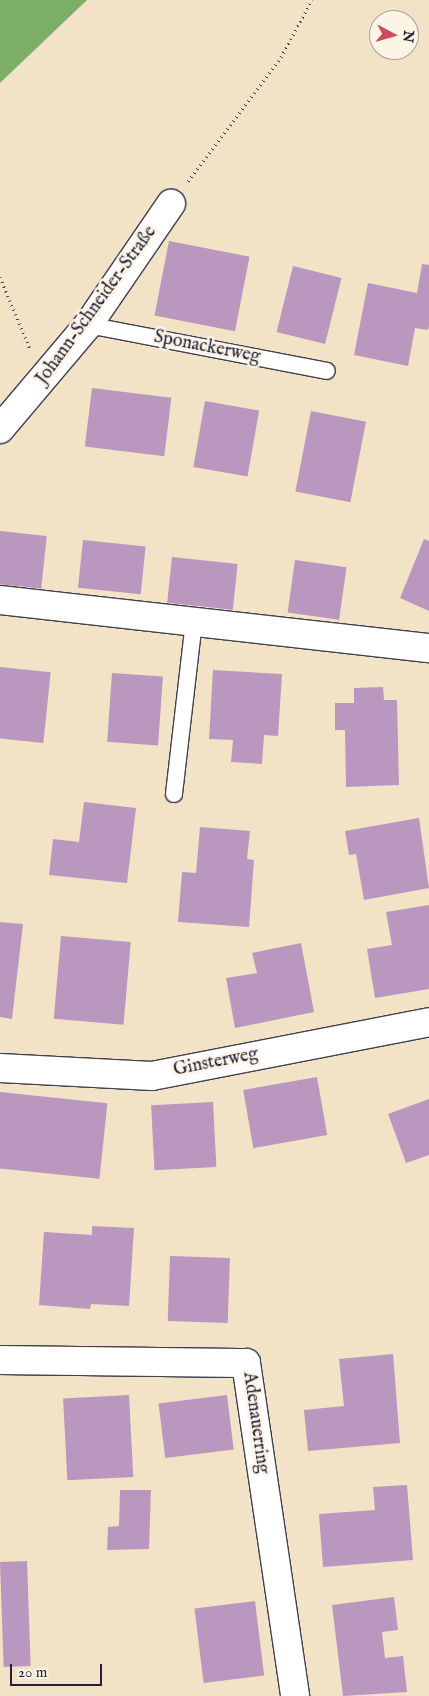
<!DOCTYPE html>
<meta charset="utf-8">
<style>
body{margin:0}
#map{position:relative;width:429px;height:1696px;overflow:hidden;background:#f2e3c6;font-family:"IM FELL English",serif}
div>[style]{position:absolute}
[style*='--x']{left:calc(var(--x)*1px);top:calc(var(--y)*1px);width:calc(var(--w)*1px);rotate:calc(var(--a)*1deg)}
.forest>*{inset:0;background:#7dae68}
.building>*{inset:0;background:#ba97bf;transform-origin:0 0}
.path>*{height:3px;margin-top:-1.5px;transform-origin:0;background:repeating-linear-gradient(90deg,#413f50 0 1px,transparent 0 5px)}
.roads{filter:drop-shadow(1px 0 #413f50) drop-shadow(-1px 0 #413f50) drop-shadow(0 1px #413f50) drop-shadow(0 -1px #413f50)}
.service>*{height:16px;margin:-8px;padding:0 8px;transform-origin:8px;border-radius:8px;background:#fff}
.minor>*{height:28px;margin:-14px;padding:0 14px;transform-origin:14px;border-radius:14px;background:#fff}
span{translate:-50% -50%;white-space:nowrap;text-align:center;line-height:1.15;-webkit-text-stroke:5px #fcf5e5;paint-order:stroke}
.street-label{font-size:18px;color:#22223b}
.north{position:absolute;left:369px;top:10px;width:50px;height:50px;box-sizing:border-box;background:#fcf5e5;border:1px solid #a5a1a1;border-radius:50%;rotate:96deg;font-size:14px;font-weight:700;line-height:20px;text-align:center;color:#22223b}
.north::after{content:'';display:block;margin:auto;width:18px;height:22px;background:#d1495b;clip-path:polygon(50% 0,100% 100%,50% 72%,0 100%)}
.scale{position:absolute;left:10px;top:1664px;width:92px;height:22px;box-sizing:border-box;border:2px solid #22223b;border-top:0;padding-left:6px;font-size:15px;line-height:18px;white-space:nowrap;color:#22223b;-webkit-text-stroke:4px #fcf5e5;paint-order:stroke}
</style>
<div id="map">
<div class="forest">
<i style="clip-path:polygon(0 0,87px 0,0 83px)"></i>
</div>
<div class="building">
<i style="left:169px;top:241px;width:82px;height:76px;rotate:11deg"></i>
<i style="clip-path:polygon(422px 264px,429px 265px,429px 326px,428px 330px,415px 328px,408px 366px,354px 355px,368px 283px,417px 293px)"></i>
<i style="left:293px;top:266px;width:50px;height:68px;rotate:14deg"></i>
<i style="left:92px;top:388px;width:80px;height:59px;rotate:7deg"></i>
<i style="left:205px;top:401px;width:55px;height:67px;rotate:10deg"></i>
<i style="left:311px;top:411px;width:56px;height:82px;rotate:11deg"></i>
<i style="left:0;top:531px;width:47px;height:53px;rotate:6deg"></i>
<i style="clip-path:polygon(424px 539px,429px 541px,429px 611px,400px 598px)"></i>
<i style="left:83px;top:540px;width:63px;height:48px;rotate:6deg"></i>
<i style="left:172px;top:557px;width:66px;height:46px;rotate:6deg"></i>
<i style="left:295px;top:560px;width:52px;height:53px;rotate:8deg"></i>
<i style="left:0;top:667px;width:51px;height:71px;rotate:6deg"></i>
<i style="clip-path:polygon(213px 670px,282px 674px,278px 736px,264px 735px,262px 764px,231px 762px,233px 740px,209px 739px)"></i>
<i style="left:112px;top:673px;width:51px;height:69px;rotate:4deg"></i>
<i style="clip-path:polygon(383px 687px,384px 700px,397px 700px,399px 785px,346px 787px,345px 730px,335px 730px,335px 703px,354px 703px,354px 688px)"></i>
<i style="clip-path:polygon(84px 802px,136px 808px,127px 883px,49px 875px,53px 839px,79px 842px)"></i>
<i style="clip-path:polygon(419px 818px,429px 888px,364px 900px,356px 854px,349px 855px,345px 831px)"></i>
<i style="clip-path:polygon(200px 827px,250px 831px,247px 859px,254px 860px,249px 927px,178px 922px,182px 872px,196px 873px)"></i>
<i style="clip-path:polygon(429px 905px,429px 989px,375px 998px,367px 949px,392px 945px,386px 912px)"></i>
<i style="clip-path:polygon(0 922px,23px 924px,12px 1019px,0 1017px)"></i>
<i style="left:61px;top:936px;width:70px;height:83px;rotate:5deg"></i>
<i style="clip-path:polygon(301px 943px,314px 1012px,235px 1028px,226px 978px,257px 973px,252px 953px)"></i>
<i style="left:317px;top:1077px;width:59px;height:75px;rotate:80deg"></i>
<i style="left:0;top:1092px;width:108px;height:76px;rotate:6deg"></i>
<i style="clip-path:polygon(429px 1099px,429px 1155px,406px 1163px,388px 1114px)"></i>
<i style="left:213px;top:1102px;width:65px;height:62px;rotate:87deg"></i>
<i style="clip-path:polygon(92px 1226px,134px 1228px,129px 1306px,91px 1304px,90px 1309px,39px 1305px,44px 1232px,92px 1235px)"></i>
<i style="left:170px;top:1256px;width:60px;height:65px;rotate:2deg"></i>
<i style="clip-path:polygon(393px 1354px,400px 1443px,308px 1451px,304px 1410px,344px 1406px,339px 1359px)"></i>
<i style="left:129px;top:1395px;width:82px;height:66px;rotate:87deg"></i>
<i style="left:227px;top:1395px;width:55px;height:69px;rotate:83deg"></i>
<i style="clip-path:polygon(407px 1485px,413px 1560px,323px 1567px,319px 1514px,375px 1510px,373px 1487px)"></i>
<i style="clip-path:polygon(120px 1490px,151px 1490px,149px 1549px,107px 1550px,108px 1527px,119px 1526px)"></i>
<i style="left:27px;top:1561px;width:105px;height:27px;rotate:88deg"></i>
<i style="clip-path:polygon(394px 1597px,398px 1630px,382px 1632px,385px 1658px,403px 1656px,407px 1692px,343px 1696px,332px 1605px)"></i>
<i style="left:255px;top:1601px;width:75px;height:61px;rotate:83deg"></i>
</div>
<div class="path">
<i style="--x:188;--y:181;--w:155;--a:-53.1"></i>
<i style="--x:281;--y:57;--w:65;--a:-61.5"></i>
<i style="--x:0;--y:277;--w:78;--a:67.4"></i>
</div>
<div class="roads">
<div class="service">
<i style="--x:88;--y:325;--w:243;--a:10.9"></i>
<i style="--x:174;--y:794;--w:173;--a:-83.4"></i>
</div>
<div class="minor">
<i style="--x:0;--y:429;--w:136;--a:-49.8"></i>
<i style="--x:88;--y:325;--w:147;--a:-55.6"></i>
<i style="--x:0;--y:600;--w:432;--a:6.4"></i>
<i style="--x:0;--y:1068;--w:152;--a:3"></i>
<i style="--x:152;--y:1076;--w:282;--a:-11"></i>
<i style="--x:0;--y:1360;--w:246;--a:0.7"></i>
<i style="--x:246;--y:1363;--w:337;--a:81.6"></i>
</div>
</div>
<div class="street-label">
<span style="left:97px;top:306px;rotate:-54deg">Johann-Schneider-Straße</span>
<span style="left:207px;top:348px;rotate:11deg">Sponackerweg</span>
<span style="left:216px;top:1063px;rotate:-11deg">Ginsterweg</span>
<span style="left:255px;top:1423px;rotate:82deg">Adenauerring</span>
</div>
<div class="north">N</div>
<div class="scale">20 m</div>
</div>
